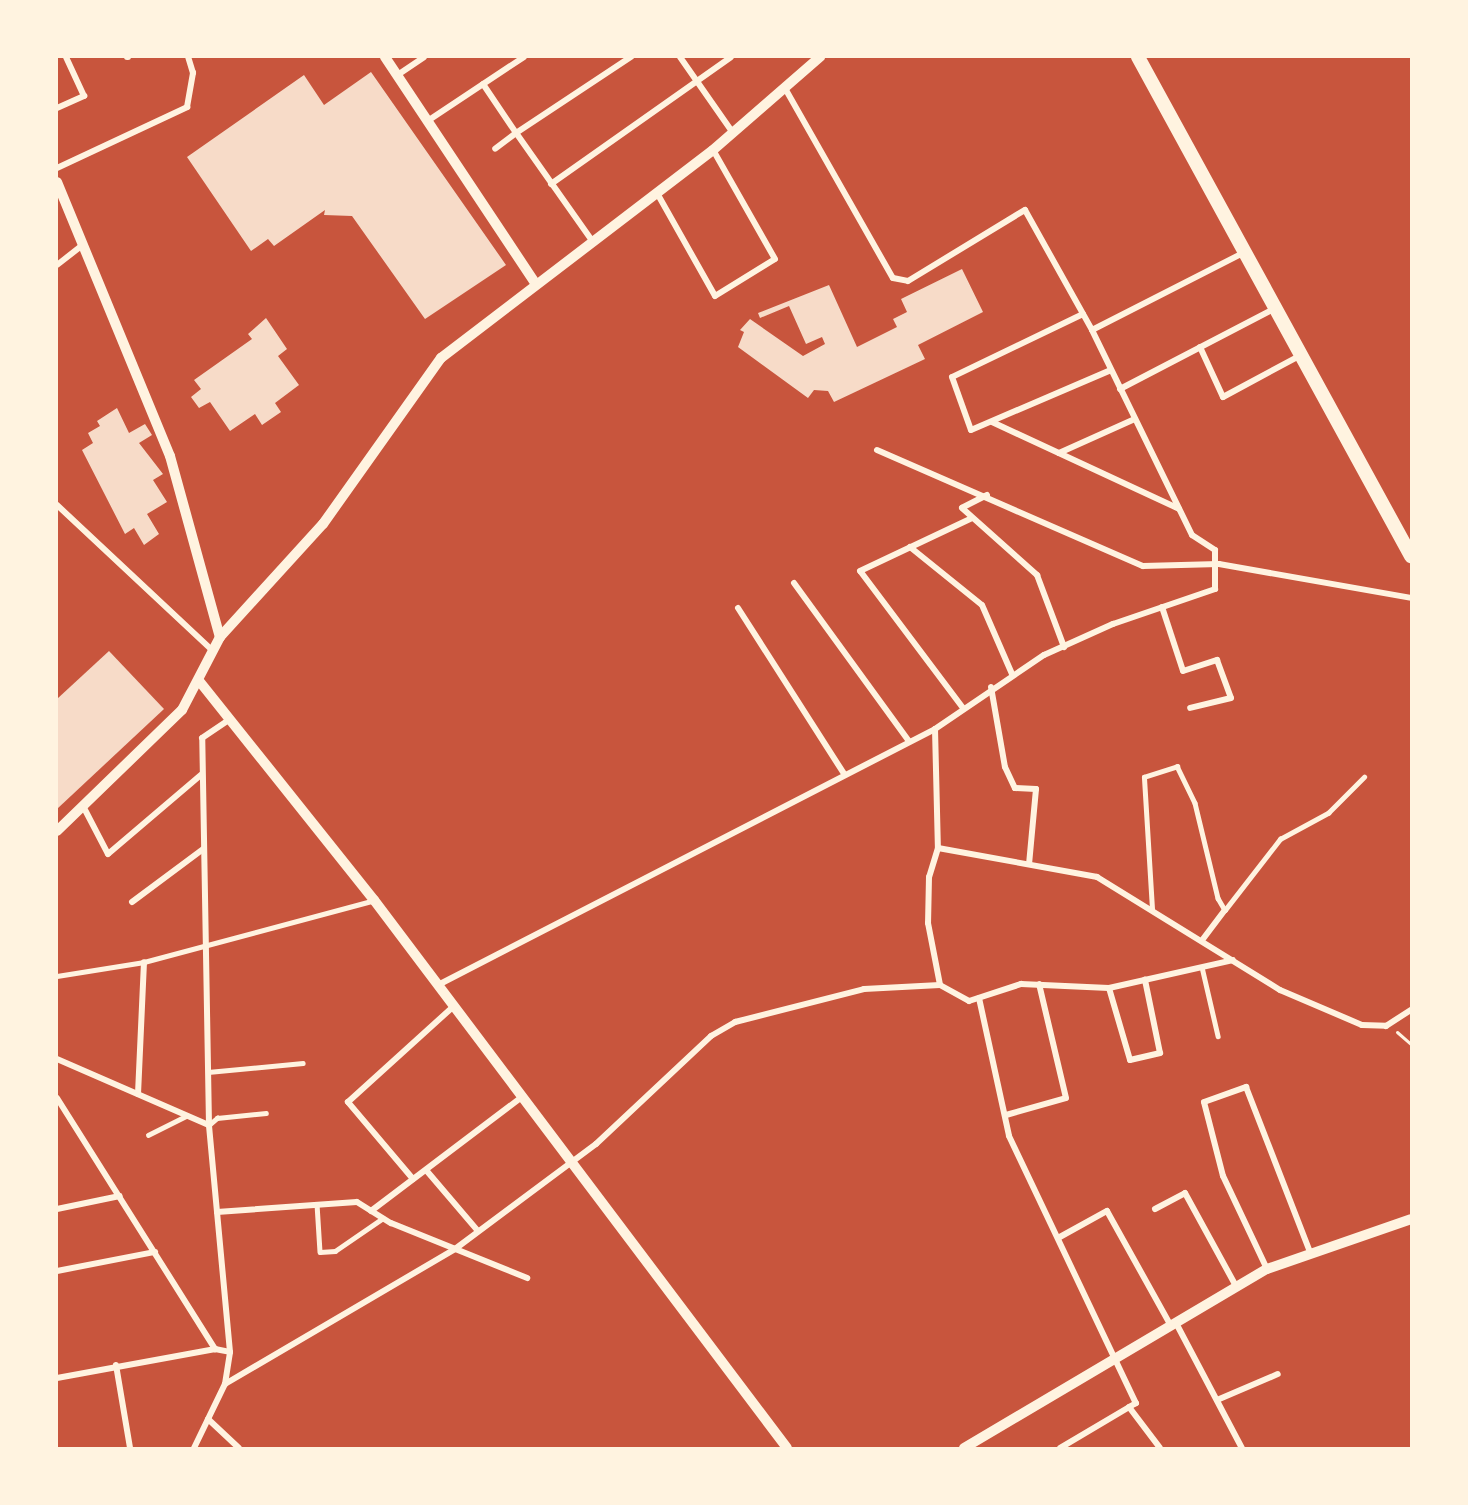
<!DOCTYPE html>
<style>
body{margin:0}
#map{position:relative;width:1468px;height:1505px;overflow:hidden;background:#c8553d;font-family:Montserrat,sans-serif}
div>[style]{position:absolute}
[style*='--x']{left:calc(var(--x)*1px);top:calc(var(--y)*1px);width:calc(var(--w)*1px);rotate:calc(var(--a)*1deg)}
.building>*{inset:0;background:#f7dbc8}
.path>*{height:3px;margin:-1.5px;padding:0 1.5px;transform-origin:1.5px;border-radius:1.5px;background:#fff3e0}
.service>*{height:4.5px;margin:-2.25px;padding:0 2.25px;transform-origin:2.25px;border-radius:2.25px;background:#fff3e0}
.minor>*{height:6px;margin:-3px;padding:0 3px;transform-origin:3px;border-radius:3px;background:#fff3e0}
.tertiary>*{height:10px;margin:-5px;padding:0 5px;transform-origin:5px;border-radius:5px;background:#fff3e0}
.primary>*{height:14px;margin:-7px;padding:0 7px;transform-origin:7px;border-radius:7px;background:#fff3e0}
span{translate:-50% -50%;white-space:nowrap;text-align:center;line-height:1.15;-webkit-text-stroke:5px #fff3e0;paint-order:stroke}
.frame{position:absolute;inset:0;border:58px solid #fff3e0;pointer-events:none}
</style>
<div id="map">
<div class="building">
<i style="clip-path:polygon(371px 72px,506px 265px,425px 319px,352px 216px,324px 215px,325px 210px,274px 246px,268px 239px,251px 251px,187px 157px,304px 75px,324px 105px)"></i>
<i style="clip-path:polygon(962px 269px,983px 312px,918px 345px,925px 359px,834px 402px,828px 391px,814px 390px,808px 398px,738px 347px,744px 332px,740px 330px,750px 319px,803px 356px,825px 344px,822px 337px,806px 344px,789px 306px,760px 318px,758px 313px,829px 285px,857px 347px,897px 327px,893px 319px,907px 312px,901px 299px)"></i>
<i style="clip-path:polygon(266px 318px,287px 349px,278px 356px,299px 385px,275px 403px,281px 412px,262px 425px,255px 414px,230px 431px,210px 402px,199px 408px,191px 397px,201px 389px,194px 380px,252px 339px,248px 334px)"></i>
<i style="clip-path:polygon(117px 408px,129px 433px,145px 424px,152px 435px,139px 443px,163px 474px,153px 480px,167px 502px,147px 514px,159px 534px,144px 545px,134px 528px,125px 534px,82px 450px,93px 443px,88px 433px,100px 426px,97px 421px)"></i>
<i style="clip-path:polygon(109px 651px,164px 709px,57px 809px,57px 699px)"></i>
</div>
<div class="path">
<i style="--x:1397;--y:1032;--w:18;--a:41"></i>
</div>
<div class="service">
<i style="--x:1152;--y:909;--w:132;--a:-93.5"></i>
<i style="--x:1144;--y:777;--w:35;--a:-18"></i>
<i style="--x:1177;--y:766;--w:41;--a:64.1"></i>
<i style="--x:1195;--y:803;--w:98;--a:76.4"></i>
<i style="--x:1218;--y:898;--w:14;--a:60"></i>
<i style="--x:1225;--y:910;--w:90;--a:-52.2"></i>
<i style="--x:1280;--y:839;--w:55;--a:-28.4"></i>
<i style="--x:1328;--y:813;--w:51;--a:-45"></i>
<i style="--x:1202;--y:967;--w:71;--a:76.9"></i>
<i style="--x:57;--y:976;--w:88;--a:-9.1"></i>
<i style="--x:144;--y:962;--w:236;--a:-15"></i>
<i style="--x:208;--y:1072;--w:95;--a:-5.4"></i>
<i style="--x:209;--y:1125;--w:11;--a:-41"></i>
<i style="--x:217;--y:1118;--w:49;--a:-5.8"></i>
<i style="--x:148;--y:1135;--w:42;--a:-26.6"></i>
<i style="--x:317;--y:1204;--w:48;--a:86.4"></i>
<i style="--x:320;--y:1252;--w:15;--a:-4"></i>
<i style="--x:335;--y:1251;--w:58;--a:-34.5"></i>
</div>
<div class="minor">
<i style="--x:127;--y:57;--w:1;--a:0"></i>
<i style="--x:680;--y:57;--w:93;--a:55.1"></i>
<i style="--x:399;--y:74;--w:30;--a:-34"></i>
<i style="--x:483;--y:84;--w:59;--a:56"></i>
<i style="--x:516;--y:133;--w:26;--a:143"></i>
<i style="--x:786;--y:90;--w:216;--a:60.4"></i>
<i style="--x:893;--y:278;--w:15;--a:11"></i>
<i style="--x:908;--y:281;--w:137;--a:-31.3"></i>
<i style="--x:1025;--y:210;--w:137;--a:60.8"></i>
<i style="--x:1092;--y:330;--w:172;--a:-27"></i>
<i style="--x:57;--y:108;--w:30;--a:-24"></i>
<i style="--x:84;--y:96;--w:43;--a:-114.8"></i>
<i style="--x:429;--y:120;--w:114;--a:-33.6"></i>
<i style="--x:57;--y:168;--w:144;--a:-25.1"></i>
<i style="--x:187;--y:107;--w:35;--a:-80"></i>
<i style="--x:193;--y:73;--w:17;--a:-107"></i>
<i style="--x:551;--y:184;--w:220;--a:-35.2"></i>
<i style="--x:657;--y:193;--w:118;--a:60.6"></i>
<i style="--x:715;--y:296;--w:70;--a:-31.7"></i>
<i style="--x:775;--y:259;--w:125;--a:-119.6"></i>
<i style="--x:593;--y:242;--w:133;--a:-125.2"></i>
<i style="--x:516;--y:133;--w:138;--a:-33.5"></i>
<i style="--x:57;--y:265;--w:33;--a:-38"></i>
<i style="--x:1083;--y:314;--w:145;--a:154.3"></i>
<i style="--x:952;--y:377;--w:56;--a:70.3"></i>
<i style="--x:971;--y:430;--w:152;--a:-23.2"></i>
<i style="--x:1200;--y:347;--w:55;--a:65.3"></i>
<i style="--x:1223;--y:397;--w:89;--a:-28.3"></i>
<i style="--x:1120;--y:389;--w:174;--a:-27.5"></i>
<i style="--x:992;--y:422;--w:206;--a:24.9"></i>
<i style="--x:877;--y:450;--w:290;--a:23.6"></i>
<i style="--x:1143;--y:566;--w:76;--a:-1.5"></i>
<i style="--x:1219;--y:564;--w:195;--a:10"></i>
<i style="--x:1059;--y:453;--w:83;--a:-24.1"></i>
<i style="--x:987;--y:495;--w:28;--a:153"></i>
<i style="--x:962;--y:508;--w:101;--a:41.8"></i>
<i style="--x:1037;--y:575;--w:77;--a:69.4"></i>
<i style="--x:57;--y:505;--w:212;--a:43.1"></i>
<i style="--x:910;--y:547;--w:92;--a:38.9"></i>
<i style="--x:982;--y:605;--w:75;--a:66.5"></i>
<i style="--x:794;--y:583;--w:195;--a:54"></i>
<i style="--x:1162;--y:607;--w:67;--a:71.8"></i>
<i style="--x:1183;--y:671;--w:36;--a:-18"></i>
<i style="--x:1217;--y:660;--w:40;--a:69.8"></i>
<i style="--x:1231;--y:698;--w:42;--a:166.3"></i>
<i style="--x:738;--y:608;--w:197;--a:57.4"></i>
<i style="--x:991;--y:687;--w:81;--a:80.1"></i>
<i style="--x:1005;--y:767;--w:23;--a:65"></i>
<i style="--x:1015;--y:788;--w:21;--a:3"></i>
<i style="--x:1036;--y:789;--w:75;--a:95.3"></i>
<i style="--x:963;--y:708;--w:171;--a:-126.9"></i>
<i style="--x:860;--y:571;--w:124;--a:-25.3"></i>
<i style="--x:935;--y:729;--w:119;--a:88.6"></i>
<i style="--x:938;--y:848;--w:30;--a:107"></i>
<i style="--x:929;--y:877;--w:46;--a:91.2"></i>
<i style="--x:928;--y:923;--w:63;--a:79"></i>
<i style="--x:83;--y:806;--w:54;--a:62.5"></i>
<i style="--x:108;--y:854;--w:123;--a:-40.4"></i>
<i style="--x:938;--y:848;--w:162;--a:10.3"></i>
<i style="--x:1097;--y:877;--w:215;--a:31.7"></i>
<i style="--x:1280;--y:990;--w:89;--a:23.1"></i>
<i style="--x:1362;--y:1025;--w:24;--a:2"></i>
<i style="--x:1386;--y:1026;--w:30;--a:-33"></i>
<i style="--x:132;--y:902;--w:89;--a:-36.7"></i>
<i style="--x:1203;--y:939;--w:36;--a:-53"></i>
<i style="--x:438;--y:985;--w:559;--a:-27.25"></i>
<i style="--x:935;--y:729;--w:132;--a:-34.2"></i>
<i style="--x:1044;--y:655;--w:76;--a:-24.2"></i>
<i style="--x:1113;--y:624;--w:108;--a:-18.9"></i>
<i style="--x:1215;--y:589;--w:39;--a:-90"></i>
<i style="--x:1215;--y:550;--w:27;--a:-147"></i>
<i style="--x:1192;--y:535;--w:228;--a:-116"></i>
<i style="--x:1109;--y:988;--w:75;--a:73.7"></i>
<i style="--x:1130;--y:1060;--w:31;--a:-13"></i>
<i style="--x:1160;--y:1053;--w:75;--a:-101.6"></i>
<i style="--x:979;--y:998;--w:141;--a:77.7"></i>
<i style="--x:1009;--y:1136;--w:296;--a:64.6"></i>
<i style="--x:1136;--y:1403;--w:88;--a:149.4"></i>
<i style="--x:57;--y:1059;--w:166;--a:23.5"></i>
<i style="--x:138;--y:1094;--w:132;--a:-87.4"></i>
<i style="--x:57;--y:1098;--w:297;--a:57.8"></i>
<i style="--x:215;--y:1349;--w:15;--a:11"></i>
<i style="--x:1006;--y:1115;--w:62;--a:-15.8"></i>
<i style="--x:1066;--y:1098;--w:117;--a:-103.3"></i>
<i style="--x:426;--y:1170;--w:80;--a:49.6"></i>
<i style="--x:413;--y:1179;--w:101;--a:-130.2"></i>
<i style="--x:348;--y:1102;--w:143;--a:-42.2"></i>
<i style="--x:57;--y:1209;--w:64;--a:-11.7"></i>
<i style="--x:1155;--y:1209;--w:34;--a:-28"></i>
<i style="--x:1185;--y:1193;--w:108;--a:61.3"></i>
<i style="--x:371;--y:1211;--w:191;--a:-37.1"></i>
<i style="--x:217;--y:1212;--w:140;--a:-4.1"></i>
<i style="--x:357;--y:1202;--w:40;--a:32"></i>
<i style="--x:391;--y:1223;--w:147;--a:22"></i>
<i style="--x:1058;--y:1238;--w:56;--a:-28.9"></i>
<i style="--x:1107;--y:1211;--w:132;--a:60.9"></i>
<i style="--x:1267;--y:1269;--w:103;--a:-115.3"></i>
<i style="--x:1223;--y:1176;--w:76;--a:-104.4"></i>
<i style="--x:1204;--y:1102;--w:45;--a:-19.7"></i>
<i style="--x:1246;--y:1087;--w:177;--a:68.8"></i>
<i style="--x:57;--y:1271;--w:100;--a:-11"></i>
<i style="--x:1176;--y:1323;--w:141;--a:62.2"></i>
<i style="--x:116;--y:1365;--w:84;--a:80.4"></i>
<i style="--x:57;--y:1378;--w:161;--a:-10.4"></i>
<i style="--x:225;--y:1384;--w:267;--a:-30.4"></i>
<i style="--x:455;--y:1249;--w:176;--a:-36.7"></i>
<i style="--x:596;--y:1144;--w:158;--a:-43.2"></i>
<i style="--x:711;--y:1036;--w:28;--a:-30"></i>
<i style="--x:735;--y:1022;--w:133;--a:-14.3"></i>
<i style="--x:864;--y:989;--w:76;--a:-3"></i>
<i style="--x:940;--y:985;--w:33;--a:29"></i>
<i style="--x:969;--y:1001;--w:55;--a:-18.1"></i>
<i style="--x:1021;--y:984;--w:88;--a:2.6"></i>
<i style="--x:1109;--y:988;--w:127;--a:-12.7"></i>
<i style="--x:1217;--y:1400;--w:66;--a:-23.1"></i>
<i style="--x:1129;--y:1407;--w:51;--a:52.9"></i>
<i style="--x:208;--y:1419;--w:42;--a:43.1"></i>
<i style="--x:194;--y:1448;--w:71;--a:-64.2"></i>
<i style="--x:225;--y:1384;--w:32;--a:-81"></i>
<i style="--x:230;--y:1352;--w:228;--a:-95.3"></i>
<i style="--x:209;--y:1125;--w:387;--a:-91"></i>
<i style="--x:202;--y:738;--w:34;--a:-34"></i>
</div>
<div class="tertiary">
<i style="--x:385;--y:57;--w:271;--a:56.4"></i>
<i style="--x:57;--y:182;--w:296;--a:67.6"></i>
<i style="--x:170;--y:456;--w:188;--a:74.6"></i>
<i style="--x:200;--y:682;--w:279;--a:51.4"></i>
<i style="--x:374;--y:900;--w:686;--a:53"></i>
<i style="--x:57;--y:831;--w:174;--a:-44.1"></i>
<i style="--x:182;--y:710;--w:82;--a:-62.5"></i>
<i style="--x:220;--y:637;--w:153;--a:-47.7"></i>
<i style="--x:323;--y:524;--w:204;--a:-54.6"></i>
<i style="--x:441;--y:358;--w:342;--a:-37.4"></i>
<i style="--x:713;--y:150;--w:142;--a:-41"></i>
<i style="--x:964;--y:1448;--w:352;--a:-30.6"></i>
<i style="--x:1267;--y:1269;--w:152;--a:-19.1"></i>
</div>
<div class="primary">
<i style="--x:1138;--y:57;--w:569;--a:61.32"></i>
</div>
<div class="frame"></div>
</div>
